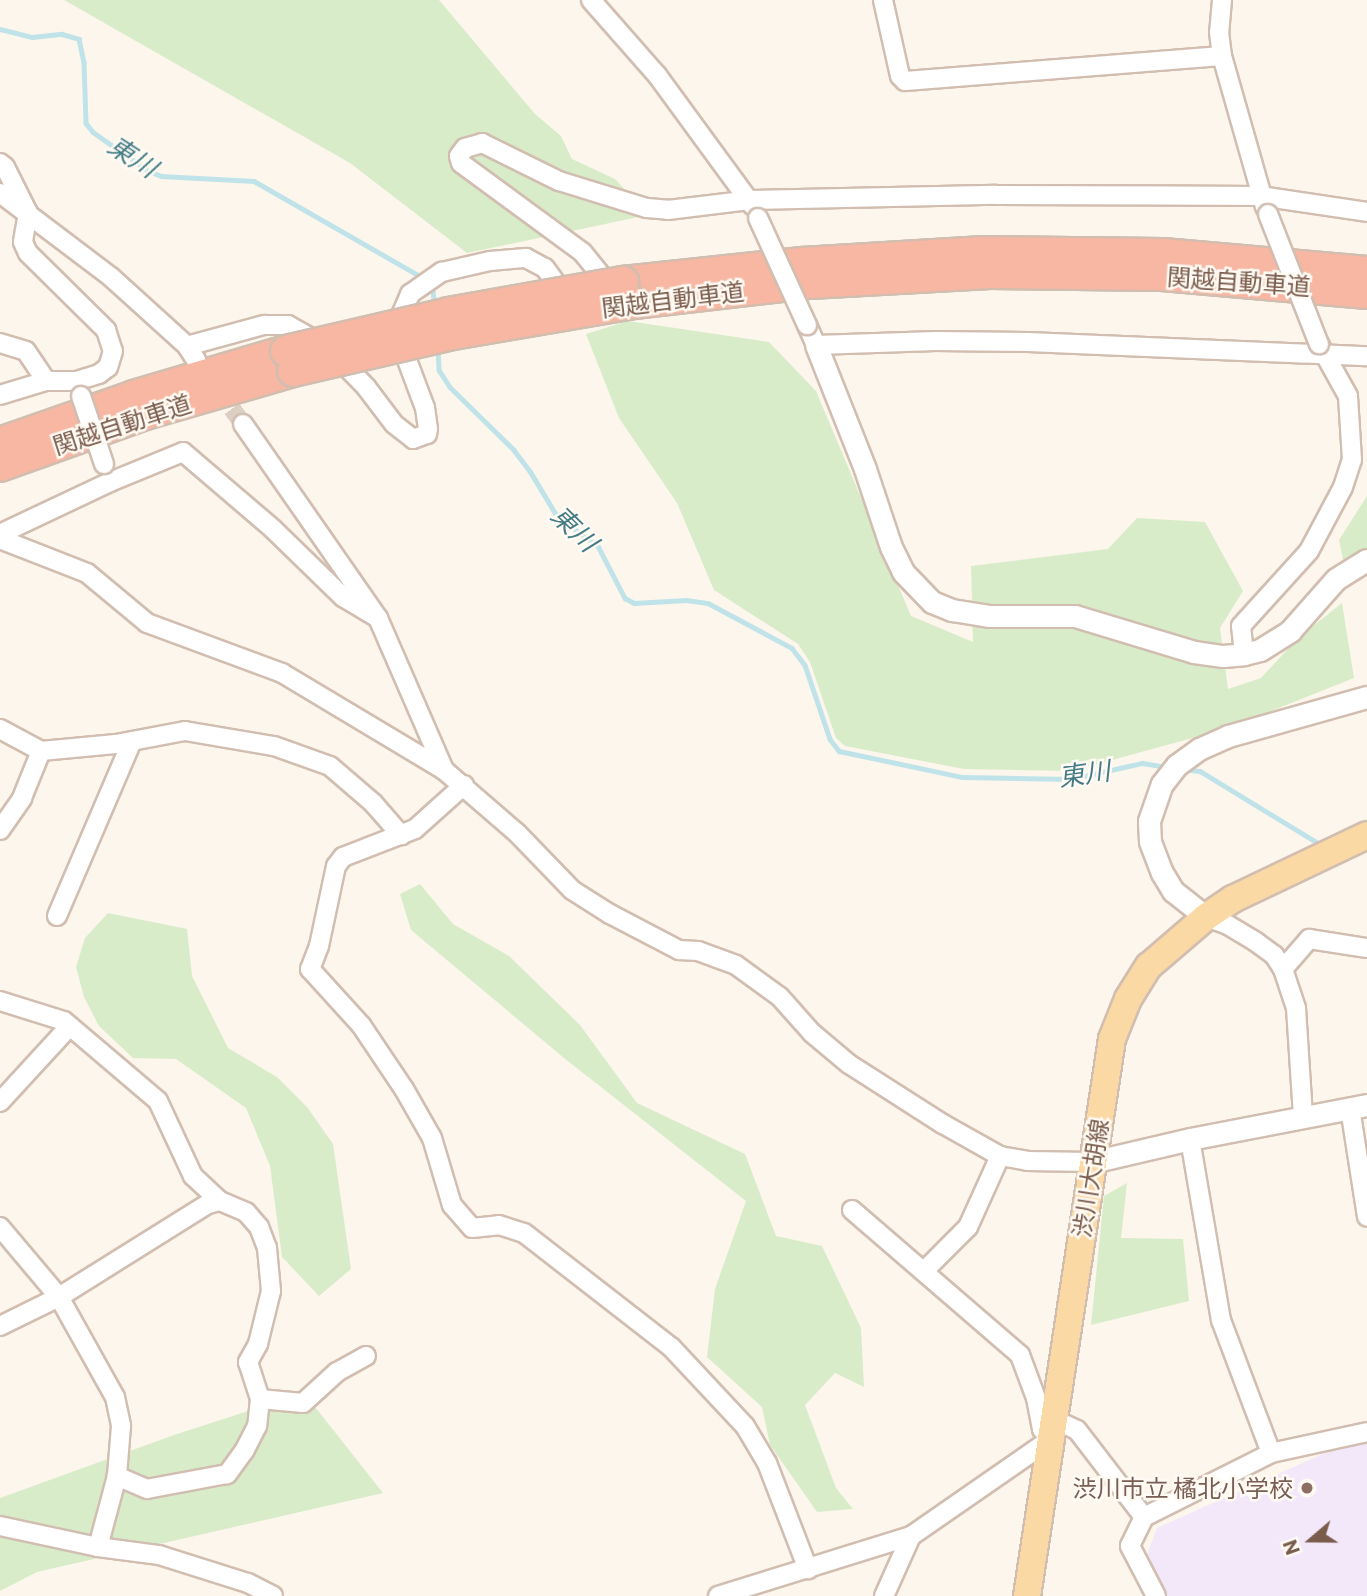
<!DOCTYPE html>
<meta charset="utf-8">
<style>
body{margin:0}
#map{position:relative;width:1367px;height:1596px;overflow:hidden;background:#fdf6ec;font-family:Commissioner,"Noto Sans JP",sans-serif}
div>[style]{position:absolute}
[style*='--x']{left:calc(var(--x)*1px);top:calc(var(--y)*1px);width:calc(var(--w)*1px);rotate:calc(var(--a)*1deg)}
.education>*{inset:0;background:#f3e8fa}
.green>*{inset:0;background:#d8ecc9}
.stream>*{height:4.5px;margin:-2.25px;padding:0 2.25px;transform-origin:2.25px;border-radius:2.25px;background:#bfe3e8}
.minor-tunnel>*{height:18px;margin-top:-9px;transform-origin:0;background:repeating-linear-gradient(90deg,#dcd0c4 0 18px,transparent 0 27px)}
.roads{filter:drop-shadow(2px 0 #d1beb0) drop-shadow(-2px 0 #d1beb0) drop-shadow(0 2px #d1beb0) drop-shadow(0 -2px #d1beb0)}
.minor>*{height:18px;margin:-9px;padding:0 9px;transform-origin:9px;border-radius:9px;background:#fff}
.tertiary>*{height:21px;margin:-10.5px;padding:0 10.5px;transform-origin:10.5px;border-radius:10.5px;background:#fff}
.primary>*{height:26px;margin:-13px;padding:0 13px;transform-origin:13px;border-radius:13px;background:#fbd9a5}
.motorway>*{height:30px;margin:-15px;padding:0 15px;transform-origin:15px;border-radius:15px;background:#f7b7a3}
.bridges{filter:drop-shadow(2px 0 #d1beb0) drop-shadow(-2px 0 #d1beb0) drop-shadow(0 2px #d1beb0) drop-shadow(0 -2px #d1beb0)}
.minor-bridge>*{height:18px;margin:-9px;padding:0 9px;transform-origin:9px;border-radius:9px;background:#fff}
.motorway-bridge>*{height:30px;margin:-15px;padding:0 15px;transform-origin:15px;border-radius:15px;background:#f7b7a3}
.dots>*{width:19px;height:19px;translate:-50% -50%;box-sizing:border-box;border:4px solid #fffaf3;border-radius:50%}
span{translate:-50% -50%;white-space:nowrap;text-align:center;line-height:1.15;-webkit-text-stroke:5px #fffaf3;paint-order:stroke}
.street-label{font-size:24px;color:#7a5c4d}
.education-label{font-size:24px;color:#785e54}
.right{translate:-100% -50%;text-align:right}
.water-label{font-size:26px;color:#437c86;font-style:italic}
.north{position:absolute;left:1276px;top:1505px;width:70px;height:70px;-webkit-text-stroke:5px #fffaf3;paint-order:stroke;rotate:250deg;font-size:19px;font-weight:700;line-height:28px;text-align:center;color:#7a5c4d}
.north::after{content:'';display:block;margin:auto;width:24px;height:32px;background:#7a5c4d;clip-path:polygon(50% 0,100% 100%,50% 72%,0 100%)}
</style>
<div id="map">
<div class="education">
<i style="clip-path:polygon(1367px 1442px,1367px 1596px,1157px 1596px,1143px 1565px,1157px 1528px,1336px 1448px)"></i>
</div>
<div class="green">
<i style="clip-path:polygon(64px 0,439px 0,535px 114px,561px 136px,572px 159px,615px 179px,648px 215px,467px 253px,350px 163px)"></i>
<i style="clip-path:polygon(628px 321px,769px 342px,816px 391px,911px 616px,973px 642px,971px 566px,1108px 549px,1137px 518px,1205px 522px,1243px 591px,1220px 628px,1228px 689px,1261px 678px,1298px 638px,1342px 603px,1354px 678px,1229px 728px,1072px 771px,964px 769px,845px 746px,836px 738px,810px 662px,798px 644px,714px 590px,677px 503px,619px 418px,586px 334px)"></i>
<i style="clip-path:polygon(1367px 496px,1367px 549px,1343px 560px,1339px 540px)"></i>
<i style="clip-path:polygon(420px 884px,453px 924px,509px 956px,580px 1025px,637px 1103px,745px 1154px,776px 1236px,822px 1246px,861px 1328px,864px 1387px,835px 1373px,805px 1405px,836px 1488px,853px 1509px,817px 1512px,770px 1445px,762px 1407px,707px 1357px,715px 1289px,746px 1201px,564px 1058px,411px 930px,400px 894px)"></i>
<i style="clip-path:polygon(108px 913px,187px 929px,192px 976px,228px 1048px,277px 1077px,307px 1107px,333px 1144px,351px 1269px,319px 1296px,282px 1257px,270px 1166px,246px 1108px,176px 1059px,133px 1058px,99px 1026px,84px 997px,76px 967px,85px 938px)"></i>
<i style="clip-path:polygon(1127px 1183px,1121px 1238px,1183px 1239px,1189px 1301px,1091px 1325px,1104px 1196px)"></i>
<i style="clip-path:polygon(304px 1393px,383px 1493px,37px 1572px,0 1591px,0 1498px,174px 1435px)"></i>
</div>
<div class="stream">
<i style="--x:0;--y:29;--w:33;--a:14"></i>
<i style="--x:32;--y:37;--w:30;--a:-6"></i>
<i style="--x:62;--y:34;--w:18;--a:16"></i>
<i style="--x:79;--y:39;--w:24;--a:78"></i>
<i style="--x:84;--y:62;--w:61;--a:88.1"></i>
<i style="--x:86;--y:123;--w:11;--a:52"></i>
<i style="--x:93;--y:132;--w:66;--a:35.1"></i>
<i style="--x:147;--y:170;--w:15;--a:23"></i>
<i style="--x:161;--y:176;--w:93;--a:3.1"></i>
<i style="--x:254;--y:181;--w:197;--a:29.8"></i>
<i style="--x:432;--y:283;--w:23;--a:83"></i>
<i style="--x:438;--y:349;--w:21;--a:87"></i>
<i style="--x:439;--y:370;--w:20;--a:57"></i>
<i style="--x:450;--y:387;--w:90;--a:44.5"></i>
<i style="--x:514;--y:450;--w:26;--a:53"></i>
<i style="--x:530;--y:471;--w:52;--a:59"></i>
<i style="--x:557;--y:516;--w:51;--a:36.2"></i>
<i style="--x:598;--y:546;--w:59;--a:62.6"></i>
<i style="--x:625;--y:598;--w:10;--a:29"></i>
<i style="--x:634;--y:603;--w:52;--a:-3.3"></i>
<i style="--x:686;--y:600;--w:22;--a:8"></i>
<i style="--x:708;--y:603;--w:95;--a:28.2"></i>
<i style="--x:792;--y:648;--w:21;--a:53"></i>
<i style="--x:805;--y:665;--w:78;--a:71.3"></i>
<i style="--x:830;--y:739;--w:15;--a:53"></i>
<i style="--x:839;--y:751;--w:126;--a:11.9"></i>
<i style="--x:962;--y:777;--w:109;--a:1.1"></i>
<i style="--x:1071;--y:779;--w:73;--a:-12.7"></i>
<i style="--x:1142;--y:763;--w:26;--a:9"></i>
<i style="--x:1183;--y:769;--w:17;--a:7"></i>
<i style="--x:1200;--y:771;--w:142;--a:31.4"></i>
</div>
<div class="minor-tunnel">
<i style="--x:216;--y:387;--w:46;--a:53.9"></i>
</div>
<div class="roads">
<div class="minor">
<i style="--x:591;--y:0;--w:100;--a:48.7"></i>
<i style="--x:657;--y:75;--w:162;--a:53.8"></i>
<i style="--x:883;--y:0;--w:78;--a:77.4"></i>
<i style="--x:900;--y:76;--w:7;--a:45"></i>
<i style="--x:905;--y:81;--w:318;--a:-4.5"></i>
<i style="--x:1222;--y:0;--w:32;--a:95"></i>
<i style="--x:1219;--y:32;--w:24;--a:83"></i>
<i style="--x:1222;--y:56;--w:157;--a:74.1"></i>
<i style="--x:0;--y:163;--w:6;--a:39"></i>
<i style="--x:5;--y:167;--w:51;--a:63.4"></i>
<i style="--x:28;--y:213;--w:29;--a:100"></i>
<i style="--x:23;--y:242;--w:12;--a:66"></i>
<i style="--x:28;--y:253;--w:110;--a:44.6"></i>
<i style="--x:106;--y:330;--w:22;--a:72"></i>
<i style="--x:113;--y:351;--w:17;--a:107"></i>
<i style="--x:108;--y:367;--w:11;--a:142"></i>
<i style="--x:99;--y:374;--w:24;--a:163"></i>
<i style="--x:76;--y:381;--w:30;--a:180"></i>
<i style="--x:46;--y:381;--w:48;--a:163.1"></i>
<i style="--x:0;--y:193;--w:139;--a:37.1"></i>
<i style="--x:111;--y:277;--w:103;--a:42.2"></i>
<i style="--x:187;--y:346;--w:17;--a:57"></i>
<i style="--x:598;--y:293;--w:19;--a:-84"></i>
<i style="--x:600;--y:274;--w:28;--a:-129"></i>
<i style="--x:582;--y:252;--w:150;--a:-143.7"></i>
<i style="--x:461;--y:163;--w:7;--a:-106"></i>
<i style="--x:459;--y:156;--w:10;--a:-53"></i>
<i style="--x:465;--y:148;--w:18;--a:-16"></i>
<i style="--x:482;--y:143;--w:86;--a:26.3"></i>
<i style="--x:559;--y:181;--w:92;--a:17.1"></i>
<i style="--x:647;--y:208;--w:21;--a:5"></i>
<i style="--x:668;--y:210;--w:84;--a:-6.9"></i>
<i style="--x:751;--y:200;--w:245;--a:-1.2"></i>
<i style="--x:996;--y:195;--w:264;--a:0.2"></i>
<i style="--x:1260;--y:196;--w:108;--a:8.5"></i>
<i style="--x:807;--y:325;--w:22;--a:66"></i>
<i style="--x:816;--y:345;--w:120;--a:-1.9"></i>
<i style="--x:936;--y:341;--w:92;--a:0.6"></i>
<i style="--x:1028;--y:342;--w:339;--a:2.4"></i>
<i style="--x:0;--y:343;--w:27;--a:17"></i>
<i style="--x:26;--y:351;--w:36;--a:56"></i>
<i style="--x:187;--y:346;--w:80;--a:-15.3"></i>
<i style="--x:264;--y:325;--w:24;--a:0"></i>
<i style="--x:288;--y:325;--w:45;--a:29.4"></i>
<i style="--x:327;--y:347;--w:56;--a:45.7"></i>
<i style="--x:366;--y:387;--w:46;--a:52.9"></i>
<i style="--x:394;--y:424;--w:24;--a:38"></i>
<i style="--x:413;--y:439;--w:15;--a:-20"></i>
<i style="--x:427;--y:434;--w:5;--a:-79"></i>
<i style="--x:428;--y:429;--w:21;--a:-98"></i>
<i style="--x:425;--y:408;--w:72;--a:-110.5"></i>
<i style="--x:400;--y:341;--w:28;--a:-86"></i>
<i style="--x:402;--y:313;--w:21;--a:-67"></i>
<i style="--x:410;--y:294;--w:39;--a:-35"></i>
<i style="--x:442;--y:272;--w:49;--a:-12.9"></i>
<i style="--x:490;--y:261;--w:36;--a:-5"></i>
<i style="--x:526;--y:258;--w:21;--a:28"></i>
<i style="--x:545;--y:268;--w:37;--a:54"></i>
<i style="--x:243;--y:424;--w:236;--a:55.2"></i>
<i style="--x:378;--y:618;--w:166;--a:66.5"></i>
<i style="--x:0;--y:534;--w:122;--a:-25.3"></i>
<i style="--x:110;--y:482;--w:79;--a:-22.3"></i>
<i style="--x:183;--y:452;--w:118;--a:40.5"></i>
<i style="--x:273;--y:529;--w:98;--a:44.2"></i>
<i style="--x:343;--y:597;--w:41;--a:31"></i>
<i style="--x:0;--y:539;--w:93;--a:21.3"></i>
<i style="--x:87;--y:573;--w:78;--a:39.8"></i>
<i style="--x:147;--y:623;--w:144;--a:20.3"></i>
<i style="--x:282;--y:673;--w:189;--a:30.9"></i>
<i style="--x:444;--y:770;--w:96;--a:40.8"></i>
<i style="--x:517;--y:833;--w:79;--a:46"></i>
<i style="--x:572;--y:890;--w:45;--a:32.3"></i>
<i style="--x:610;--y:914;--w:78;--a:27.6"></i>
<i style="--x:679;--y:950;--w:19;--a:3"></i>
<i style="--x:698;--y:951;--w:40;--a:20.2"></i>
<i style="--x:736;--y:965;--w:54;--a:36"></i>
<i style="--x:780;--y:997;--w:48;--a:48.4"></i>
<i style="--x:812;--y:1033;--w:48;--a:40"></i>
<i style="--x:849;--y:1064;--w:112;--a:32.6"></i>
<i style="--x:943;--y:1124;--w:65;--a:29.3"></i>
<i style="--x:1000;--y:1156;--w:27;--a:10"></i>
<i style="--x:1027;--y:1161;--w:65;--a:0.9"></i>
<i style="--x:1244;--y:654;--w:28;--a:-96"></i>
<i style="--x:1241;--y:626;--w:101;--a:-47.8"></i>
<i style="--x:1309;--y:551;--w:72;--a:-62"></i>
<i style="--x:1343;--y:487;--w:28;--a:-72"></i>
<i style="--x:1352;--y:460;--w:64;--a:-93.6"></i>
<i style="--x:1348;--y:396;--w:60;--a:-119.1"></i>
<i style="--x:0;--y:729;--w:47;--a:28.2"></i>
<i style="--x:41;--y:751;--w:75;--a:-5.3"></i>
<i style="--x:116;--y:744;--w:70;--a:-10.7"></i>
<i style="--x:185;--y:731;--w:90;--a:9.6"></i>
<i style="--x:274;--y:746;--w:59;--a:19.7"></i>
<i style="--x:330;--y:766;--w:57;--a:40.7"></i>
<i style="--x:373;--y:803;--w:43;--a:48.8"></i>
<i style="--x:464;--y:785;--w:66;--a:138.1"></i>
<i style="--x:415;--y:829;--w:77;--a:158.7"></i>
<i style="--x:343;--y:857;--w:11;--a:128"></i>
<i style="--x:336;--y:866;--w:82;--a:102"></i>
<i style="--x:319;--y:946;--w:25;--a:111"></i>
<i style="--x:310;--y:969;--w:76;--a:47.7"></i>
<i style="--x:361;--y:1025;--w:77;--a:56.1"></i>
<i style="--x:404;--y:1089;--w:56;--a:60.3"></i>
<i style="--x:432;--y:1138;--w:70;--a:73.4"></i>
<i style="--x:452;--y:1205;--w:30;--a:49"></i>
<i style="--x:472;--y:1228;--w:27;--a:-6"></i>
<i style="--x:499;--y:1225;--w:26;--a:18"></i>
<i style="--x:524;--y:1233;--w:186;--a:37.8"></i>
<i style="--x:671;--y:1347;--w:108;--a:46.9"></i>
<i style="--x:745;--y:1426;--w:43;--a:59.3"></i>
<i style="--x:767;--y:1463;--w:114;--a:68.9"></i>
<i style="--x:0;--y:830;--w:39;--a:-55"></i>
<i style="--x:22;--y:798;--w:51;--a:-68"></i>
<i style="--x:57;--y:916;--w:190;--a:-66.8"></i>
<i style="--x:1206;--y:917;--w:23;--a:20"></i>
<i style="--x:1228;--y:925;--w:33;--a:31"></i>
<i style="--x:1256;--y:942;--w:22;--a:36"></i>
<i style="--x:1274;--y:955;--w:17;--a:57"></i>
<i style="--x:1283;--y:969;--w:41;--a:71.6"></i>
<i style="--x:1296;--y:1008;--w:109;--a:86.3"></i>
<i style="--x:1283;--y:969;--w:40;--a:-49"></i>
<i style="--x:1309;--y:939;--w:59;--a:8.8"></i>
<i style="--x:0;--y:1001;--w:67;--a:17.4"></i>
<i style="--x:64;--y:1021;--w:123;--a:40.4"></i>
<i style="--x:158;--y:1101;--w:83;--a:65"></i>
<i style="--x:193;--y:1176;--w:37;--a:43"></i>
<i style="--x:220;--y:1201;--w:28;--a:23"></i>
<i style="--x:246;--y:1212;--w:20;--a:49"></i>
<i style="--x:259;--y:1227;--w:22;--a:69"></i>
<i style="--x:267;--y:1248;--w:43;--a:84.7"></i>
<i style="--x:271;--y:1291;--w:55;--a:103.8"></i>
<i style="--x:258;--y:1344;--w:21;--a:119"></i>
<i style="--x:248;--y:1362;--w:39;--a:72"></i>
<i style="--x:260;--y:1399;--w:27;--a:96"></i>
<i style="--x:257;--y:1426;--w:28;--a:117"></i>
<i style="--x:244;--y:1451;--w:29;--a:126"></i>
<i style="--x:227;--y:1474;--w:81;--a:169.4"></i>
<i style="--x:147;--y:1489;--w:33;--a:-157"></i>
<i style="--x:0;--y:1102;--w:103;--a:-47.4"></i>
<i style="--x:1350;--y:1108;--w:110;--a:81.1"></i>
<i style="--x:1190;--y:1139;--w:184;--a:80.3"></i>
<i style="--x:1221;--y:1320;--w:142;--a:69.4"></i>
<i style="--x:852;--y:1210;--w:222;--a:40.8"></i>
<i style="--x:1020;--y:1355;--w:46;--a:69.6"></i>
<i style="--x:1036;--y:1398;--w:32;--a:79"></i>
<i style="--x:1042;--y:1429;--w:13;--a:48"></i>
<i style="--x:1051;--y:1439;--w:170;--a:145.3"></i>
<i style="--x:911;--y:1536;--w:66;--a:114.2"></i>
<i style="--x:0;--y:1227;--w:92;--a:49.9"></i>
<i style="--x:59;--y:1297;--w:115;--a:60.8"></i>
<i style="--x:115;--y:1397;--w:30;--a:78"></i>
<i style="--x:121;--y:1426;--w:50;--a:94.6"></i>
<i style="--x:117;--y:1476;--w:73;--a:105"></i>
<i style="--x:924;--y:1271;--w:62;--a:-45"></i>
<i style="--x:968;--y:1227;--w:78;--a:-65.7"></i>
<i style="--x:0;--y:1326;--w:66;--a:-26.2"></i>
<i style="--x:59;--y:1297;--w:176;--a:-32"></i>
<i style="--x:208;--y:1204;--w:12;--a:-14"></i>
<i style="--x:260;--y:1399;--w:43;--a:5.3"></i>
<i style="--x:303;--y:1403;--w:46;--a:-42.4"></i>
<i style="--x:337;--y:1372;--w:33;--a:-29"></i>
<i style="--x:1054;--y:1419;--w:25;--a:26"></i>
<i style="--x:1077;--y:1430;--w:110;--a:52.4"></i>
<i style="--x:1144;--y:1517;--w:32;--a:116"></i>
<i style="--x:1130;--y:1546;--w:56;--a:62.5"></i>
<i style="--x:1144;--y:1517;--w:142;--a:-26.7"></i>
<i style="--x:1271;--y:1453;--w:98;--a:-12.3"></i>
<i style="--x:0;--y:1526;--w:100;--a:12.1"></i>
<i style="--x:98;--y:1547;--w:62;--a:7.5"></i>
<i style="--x:159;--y:1555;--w:93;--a:17.5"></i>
<i style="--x:248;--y:1583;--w:28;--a:27"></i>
<i style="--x:718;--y:1596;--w:202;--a:-17.3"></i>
</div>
<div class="tertiary">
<i style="--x:816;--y:345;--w:133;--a:68.4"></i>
<i style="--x:865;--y:469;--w:82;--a:71.6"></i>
<i style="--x:891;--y:547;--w:28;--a:64"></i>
<i style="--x:903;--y:572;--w:42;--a:46"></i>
<i style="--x:932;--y:602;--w:22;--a:22"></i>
<i style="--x:952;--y:610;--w:37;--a:9"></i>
<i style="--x:989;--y:616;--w:86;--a:0"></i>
<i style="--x:1075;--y:616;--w:124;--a:16.8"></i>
<i style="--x:1194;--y:652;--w:29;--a:8"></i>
<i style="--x:1223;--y:656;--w:21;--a:-5"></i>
<i style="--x:1244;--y:654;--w:16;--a:-14"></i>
<i style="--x:1260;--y:650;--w:36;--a:-32"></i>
<i style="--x:1290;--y:631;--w:69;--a:-48.5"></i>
<i style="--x:1336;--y:579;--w:36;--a:-32"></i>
<i style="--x:1206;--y:917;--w:42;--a:-141.8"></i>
<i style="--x:1173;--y:891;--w:21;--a:-121"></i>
<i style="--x:1162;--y:873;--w:34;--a:-111"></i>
<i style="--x:1150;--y:841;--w:20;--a:-93"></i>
<i style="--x:1149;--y:821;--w:39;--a:-71"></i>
<i style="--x:1162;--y:784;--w:24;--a:-52"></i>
<i style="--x:1177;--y:765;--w:27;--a:-36"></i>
<i style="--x:1199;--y:749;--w:32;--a:-24"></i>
<i style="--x:1228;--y:736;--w:144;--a:-15.7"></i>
<i style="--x:1092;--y:1162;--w:101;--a:-13.2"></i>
<i style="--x:1190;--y:1139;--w:180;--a:-10.9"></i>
</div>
<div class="primary">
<i style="--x:1027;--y:1596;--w:563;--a:-81.32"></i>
<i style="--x:1112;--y:1039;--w:43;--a:-68.2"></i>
<i style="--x:1128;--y:999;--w:39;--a:-58"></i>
<i style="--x:1149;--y:966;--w:75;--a:-40.7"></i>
<i style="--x:1206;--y:917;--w:32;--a:-34"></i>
<i style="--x:1233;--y:899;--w:148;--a:-25.5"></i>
</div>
<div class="motorway">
<i style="--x:623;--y:282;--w:180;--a:-6.1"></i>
<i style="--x:802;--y:263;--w:182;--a:-3.5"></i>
<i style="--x:984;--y:252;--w:179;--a:0.6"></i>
<i style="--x:1163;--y:254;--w:205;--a:5"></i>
<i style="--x:634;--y:303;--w:177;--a:-6.5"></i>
<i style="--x:810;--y:283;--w:180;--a:-3.2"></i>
<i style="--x:990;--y:273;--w:172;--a:0.7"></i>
<i style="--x:1162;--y:275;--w:206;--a:5"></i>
<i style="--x:0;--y:443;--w:142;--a:-19.3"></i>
<i style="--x:134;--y:396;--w:159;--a:-16.5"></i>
<i style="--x:0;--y:466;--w:154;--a:-19.7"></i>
<i style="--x:145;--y:414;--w:154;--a:-16.2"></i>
</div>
</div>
<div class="bridges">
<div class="minor-bridge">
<i style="--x:1268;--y:214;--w:140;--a:68.6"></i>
<i style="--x:758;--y:218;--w:118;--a:65.4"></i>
<i style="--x:81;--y:396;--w:72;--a:71.3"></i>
</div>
<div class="motorway-bridge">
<i style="--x:286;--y:351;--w:167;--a:-13.1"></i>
<i style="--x:449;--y:313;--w:177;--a:-10.1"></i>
<i style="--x:293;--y:371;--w:164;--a:-13"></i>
<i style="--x:453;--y:334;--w:184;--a:-9.7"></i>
</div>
</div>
<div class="dots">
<i style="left:1307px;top:1488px;background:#8d6e63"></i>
</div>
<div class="street-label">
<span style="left:1239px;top:281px;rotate:4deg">関越自動車道</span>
<span style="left:673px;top:299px;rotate:-7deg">関越自動車道</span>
<span style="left:122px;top:424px;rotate:-18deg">関越自動車道</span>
<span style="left:1090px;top:1178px;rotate:-81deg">渋川大胡線</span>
</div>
<div class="education-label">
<span class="right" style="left:1293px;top:1488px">渋川市立 橘北小学校</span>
</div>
<div class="water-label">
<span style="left:133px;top:156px;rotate:33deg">東川</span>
<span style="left:575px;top:528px;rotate:44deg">東川</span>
<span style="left:1084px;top:773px;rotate:-8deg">東川</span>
</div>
<div class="north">N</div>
</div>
